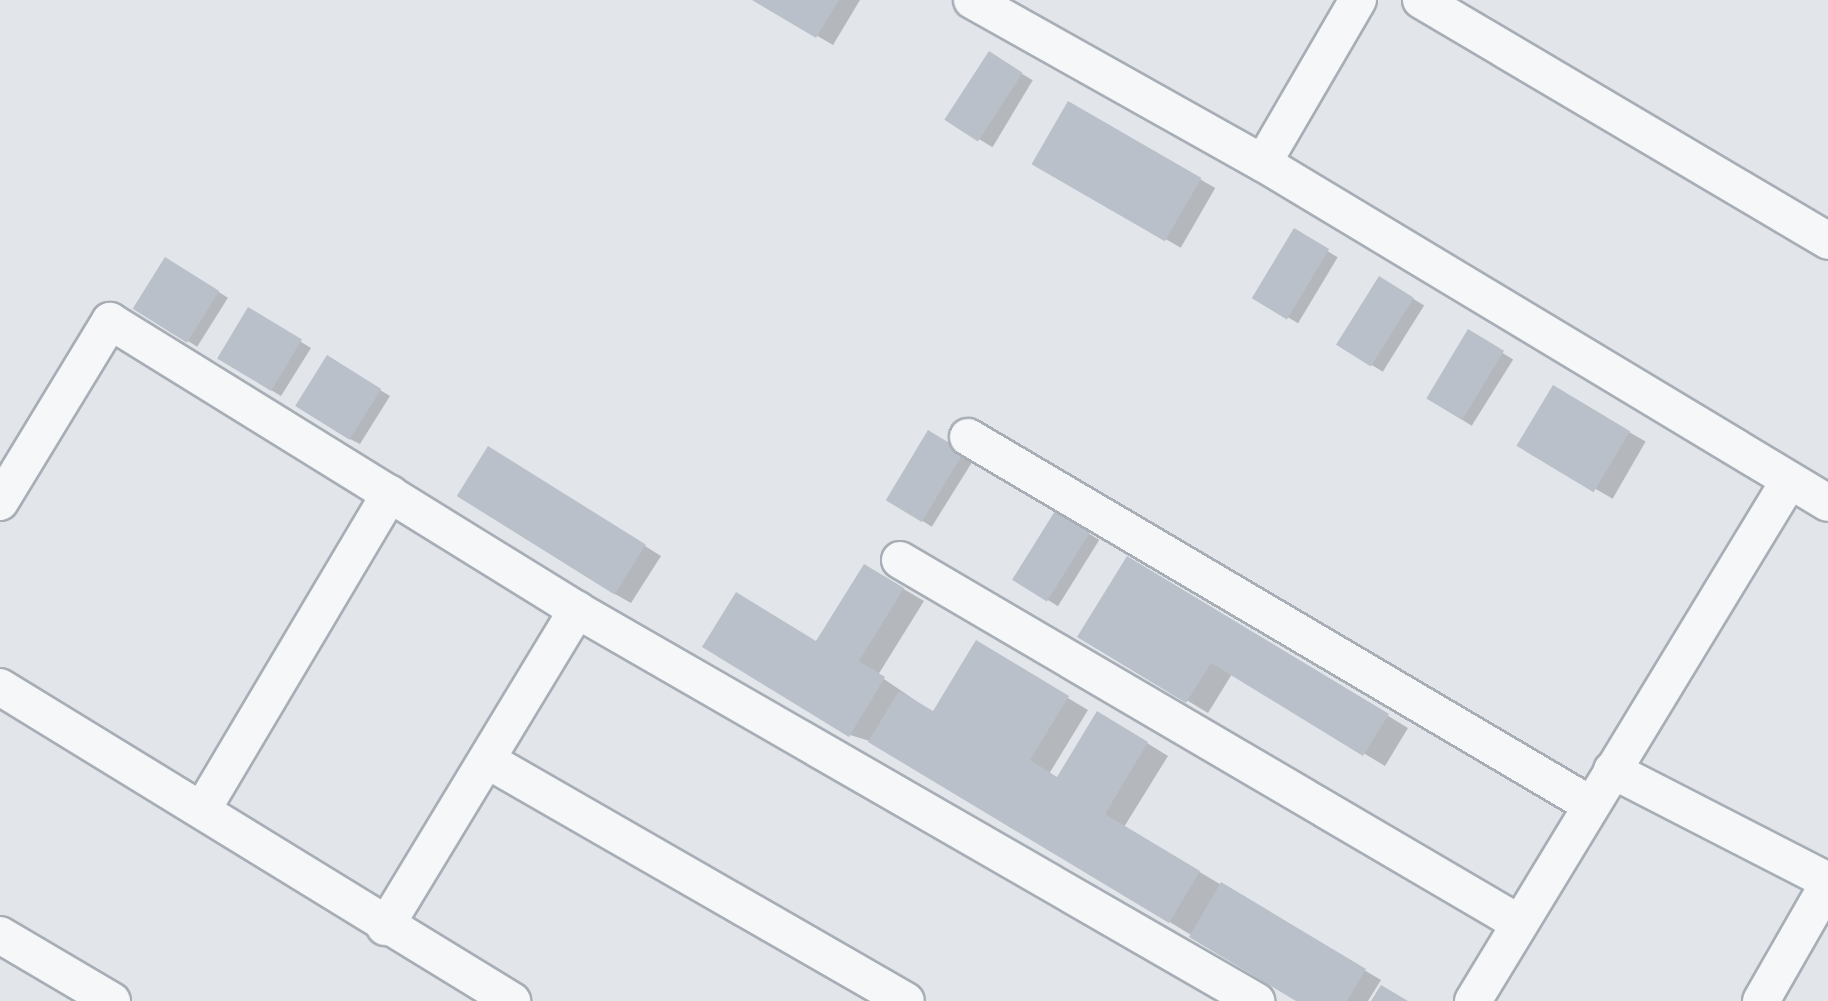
<!DOCTYPE html>
<style>
body{margin:0}
#map{position:relative;width:1828px;height:1001px;overflow:hidden;background:#e2e6eb;font-family:Commissioner,sans-serif}
div>[style]{position:absolute}
[style*='--x']{left:calc(var(--x)*1px);top:calc(var(--y)*1px);width:calc(var(--w)*1px);rotate:calc(var(--a)*1deg)}
.shadow>*{inset:0;background:#0003;transform-origin:0 0}
.building>*{inset:0;background:#b9c0c9;transform-origin:0 0}
.roads{filter:drop-shadow(2px 0 #a7aeb6) drop-shadow(-2px 0 #a7aeb6) drop-shadow(0 2px #a7aeb6) drop-shadow(0 -2px #a7aeb6)}
.minor>*{height:36px;margin:-18px;padding:0 18px;transform-origin:18px;border-radius:18px;background:#f5f7f9}
span{translate:-50% -50%;white-space:nowrap;text-align:center;line-height:1.15;-webkit-text-stroke:6px #f2f5f8;paint-order:stroke}
</style>
<div id="map">
<div class="shadow">
<i style="clip-path:polygon(756px 0,860px 0,833px 45px)"></i>
<i style="left:989px;top:54px;width:51px;height:78px;rotate:31deg"></i>
<i style="left:1068px;top:103px;width:170px;height:69px;rotate:30deg"></i>
<i style="left:1294px;top:231px;width:51px;height:77px;rotate:31deg"></i>
<i style="left:166px;top:259px;width:73px;height:58px;rotate:32deg"></i>
<i style="left:1380px;top:278px;width:52px;height:78px;rotate:32deg"></i>
<i style="clip-path:polygon(249px 310px,311px 348px,281px 396px,271px 390px)"></i>
<i style="left:1469px;top:332px;width:52px;height:78px;rotate:32deg"></i>
<i style="clip-path:polygon(328px 358px,390px 396px,360px 444px,350px 439px)"></i>
<i style="left:1553px;top:388px;width:107px;height:66px;rotate:30deg"></i>
<i style="left:929px;top:433px;width:52px;height:78px;rotate:32deg"></i>
<i style="clip-path:polygon(504px 458px,661px 556px,631px 603px,615px 594px)"></i>
<i style="left:1056px;top:513px;width:51px;height:78px;rotate:32deg"></i>
<i style="clip-path:polygon(865px 566px,924px 601px,878px 675px,934px 713px,976px 643px,1088px 710px,1049px 774px,1058px 779px,1118px 725px,1168px 756px,1124px 827px,1381px 980px,1368px 1001px,1300px 1001px,873px 742px,850px 735px,817px 644px)"></i>
<i style="clip-path:polygon(1148px 570px,1408px 728px,1385px 766px,1232px 674px,1208px 713px,1080px 636px)"></i>
</div>
<div class="building">
<i style="clip-path:polygon(752px 0,839px 0,816px 38px)"></i>
<i style="left:989px;top:51px;width:40px;height:82px;rotate:33deg"></i>
<i style="left:1068px;top:101px;width:154px;height:73px;rotate:30deg"></i>
<i style="left:1294px;top:228px;width:41px;height:82px;rotate:31deg"></i>
<i style="left:165px;top:257px;width:64px;height:61px;rotate:32deg"></i>
<i style="left:1379px;top:276px;width:41px;height:81px;rotate:32deg"></i>
<i style="left:248px;top:307px;width:63px;height:60px;rotate:31deg"></i>
<i style="left:1468px;top:329px;width:42px;height:81px;rotate:31deg"></i>
<i style="left:327px;top:355px;width:64px;height:60px;rotate:32deg"></i>
<i style="left:1553px;top:385px;width:90px;height:71px;rotate:31deg"></i>
<i style="left:928px;top:430px;width:42px;height:82px;rotate:31deg"></i>
<i style="left:488px;top:446px;width:186px;height:59px;rotate:32deg"></i>
<i style="left:1055px;top:511px;width:41px;height:81px;rotate:32deg"></i>
<i style="clip-path:polygon(1127px 556px,1389px 714px,1363px 756px,1211px 663px,1186px 703px,1077px 637px)"></i>
<i style="clip-path:polygon(864px 564px,904px 588px,859px 661px,885px 677px,849px 737px,702px 647px,736px 592px,816px 641px)"></i>
<i style="clip-path:polygon(976px 640px,1069px 696px,1030px 760px,1057px 777px,1097px 711px,1148px 742px,1105px 814px,1200px 871px,1169px 923px,868px 742px,899px 691px,933px 711px)"></i>
<i style="clip-path:polygon(1221px 882px,1366px 969px,1347px 1001px,1296px 1001px,1189px 937px)"></i>
<i style="clip-path:polygon(1381px 985px,1408px 1001px,1371px 1001px)"></i>
</div>
<div class="roads">
<div class="minor">
<i style="--x:972;--y:0;--w:334;--a:29.3"></i>
<i style="--x:1263;--y:163;--w:659;--a:31.04"></i>
<i style="--x:1421;--y:0;--w:473;--a:30.6"></i>
<i style="--x:1263;--y:163;--w:189;--a:-59.8"></i>
<i style="--x:968;--y:437;--w:724;--a:30.57"></i>
<i style="--x:0;--y:502;--w:212;--a:-58.7"></i>
<i style="--x:110;--y:321;--w:549;--a:31.75"></i>
<i style="--x:577;--y:610;--w:784;--a:29.94"></i>
<i style="--x:900;--y:560;--w:718;--a:30.39"></i>
<i style="--x:0;--y:687;--w:601;--a:31.52"></i>
<i style="--x:487;--y:760;--w:483;--a:29.9"></i>
<i style="--x:1612;--y:770;--w:243;--a:27.2"></i>
<i style="--x:202;--y:810;--w:368;--a:-59.3"></i>
<i style="--x:385;--y:927;--w:371;--a:-58.8"></i>
<i style="--x:0;--y:935;--w:130;--a:30.5"></i>
<i style="--x:1473;--y:1001;--w:608;--a:-58.71"></i>
<i style="--x:1761;--y:1001;--w:135;--a:-60.2"></i>
</div>
</div>
</div>
